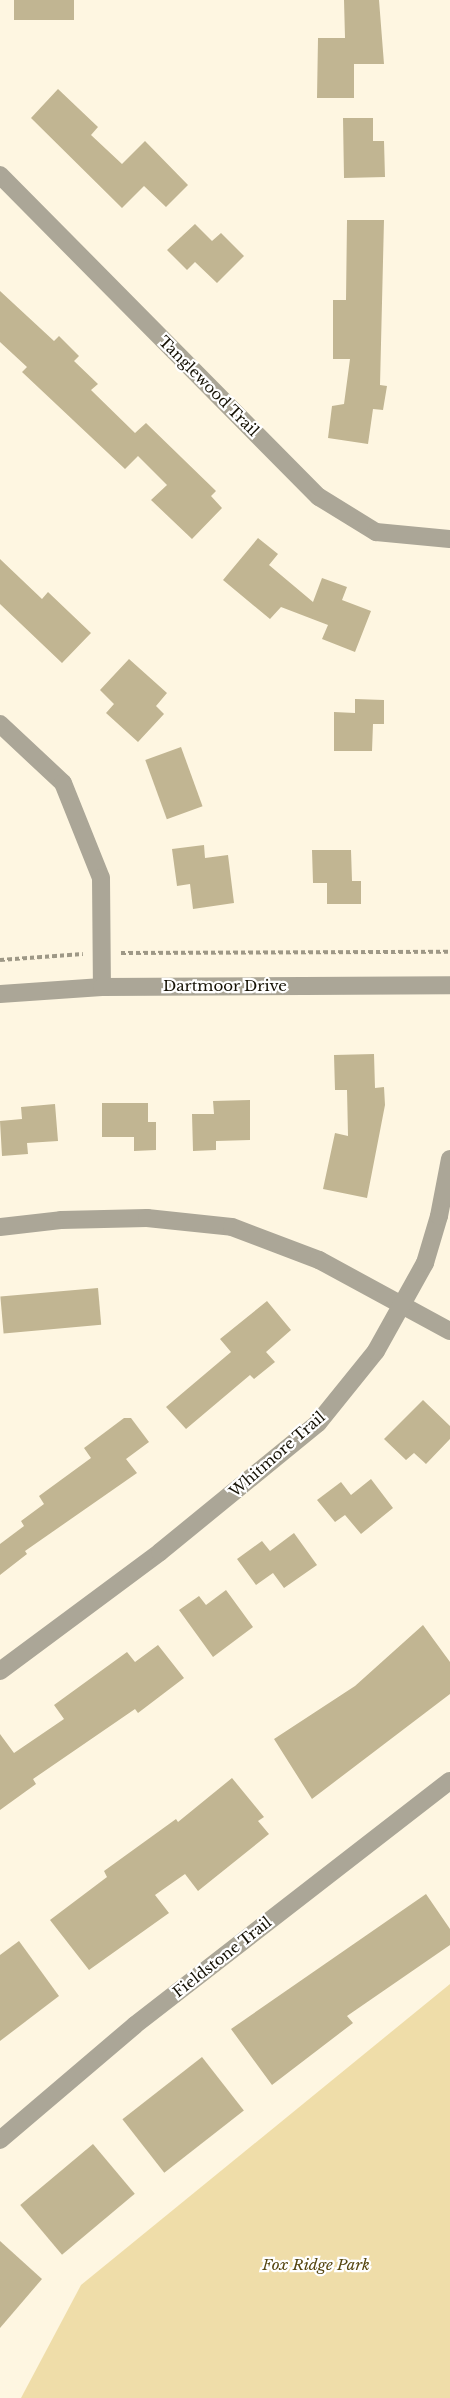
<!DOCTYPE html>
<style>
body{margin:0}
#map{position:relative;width:450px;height:2398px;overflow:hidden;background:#fef6e1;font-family:"Libre Baskerville",serif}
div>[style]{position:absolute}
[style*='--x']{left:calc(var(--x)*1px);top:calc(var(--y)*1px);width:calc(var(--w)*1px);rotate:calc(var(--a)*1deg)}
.green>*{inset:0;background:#efdda9}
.building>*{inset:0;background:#c1b592;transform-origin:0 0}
.path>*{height:4px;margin-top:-2px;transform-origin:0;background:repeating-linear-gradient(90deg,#9e9886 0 4.5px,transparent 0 7.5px)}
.minor>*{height:18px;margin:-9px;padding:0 9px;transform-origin:9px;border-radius:9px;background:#aba697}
span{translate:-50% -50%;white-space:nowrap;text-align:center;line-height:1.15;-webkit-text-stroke:4.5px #fff;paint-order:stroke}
.street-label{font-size:15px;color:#161205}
.park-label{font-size:15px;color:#564610;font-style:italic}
</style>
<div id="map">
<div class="green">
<i style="clip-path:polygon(450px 1984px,450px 2398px,21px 2398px,81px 2285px)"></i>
</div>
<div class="building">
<i style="left:14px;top:0;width:60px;height:20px"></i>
<i style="clip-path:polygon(344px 0,379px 0,384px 64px,354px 64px,354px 98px,317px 98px,318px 38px,345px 38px)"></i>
<i style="clip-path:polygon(58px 89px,98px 127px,91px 135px,122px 164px,145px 141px,188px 185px,166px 207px,144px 186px,122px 208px,31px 118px)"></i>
<i style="clip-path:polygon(343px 118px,373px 118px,373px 141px,384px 141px,385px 177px,344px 178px)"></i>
<i style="clip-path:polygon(347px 220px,384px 220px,380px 385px,387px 386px,383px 410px,373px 409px,368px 444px,328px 438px,332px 406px,344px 404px,350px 359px,333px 359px,333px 300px,346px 300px)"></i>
<i style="clip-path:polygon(195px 224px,212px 241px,221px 233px,244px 256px,217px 283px,195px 262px,187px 270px,167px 250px)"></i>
<i style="clip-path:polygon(0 291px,54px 341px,59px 336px,79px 356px,74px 361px,98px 384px,91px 390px,135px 433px,146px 423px,216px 491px,211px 496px,222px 508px,192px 539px,151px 500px,167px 485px,138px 456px,125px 469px,22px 372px,27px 367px,0 342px)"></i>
<i style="clip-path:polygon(258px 538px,278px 554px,269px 565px,313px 602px,322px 578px,347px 587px,342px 600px,371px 611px,355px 652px,322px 639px,328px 625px,281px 607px,270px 619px,223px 580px)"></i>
<i style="clip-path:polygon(0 559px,42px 599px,48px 592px,91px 633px,62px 663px,0 604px)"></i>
<i style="clip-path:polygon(129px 659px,167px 693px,156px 706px,164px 714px,138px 742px,106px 713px,114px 704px,100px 690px)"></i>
<i style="clip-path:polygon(355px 699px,384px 700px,384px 724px,373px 724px,372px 751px,334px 751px,334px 712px,355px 713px)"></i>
<i style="left:181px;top:747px;width:63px;height:38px;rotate:70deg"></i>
<i style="clip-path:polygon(204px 845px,205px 858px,228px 855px,234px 903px,193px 909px,190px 884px,177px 886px,172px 849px)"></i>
<i style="clip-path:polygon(312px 850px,351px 850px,352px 881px,361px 881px,361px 904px,327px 904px,327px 883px,313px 883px)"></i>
<i style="clip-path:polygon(374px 1054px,375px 1088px,384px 1087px,385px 1105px,367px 1198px,323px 1189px,335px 1133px,348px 1136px,347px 1090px,335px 1090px,334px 1055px)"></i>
<i style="clip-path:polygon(250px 1100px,250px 1140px,216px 1141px,216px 1150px,193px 1151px,192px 1114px,214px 1114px,213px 1101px)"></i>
<i style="clip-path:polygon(102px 1103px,148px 1103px,148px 1122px,156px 1122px,156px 1150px,134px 1151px,134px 1137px,102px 1137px)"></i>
<i style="clip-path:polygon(55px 1104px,58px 1141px,27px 1143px,28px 1154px,2px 1156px,0 1121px,22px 1119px,21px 1107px)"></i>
<i style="left:98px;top:1288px;width:37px;height:98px;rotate:85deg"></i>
<i style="clip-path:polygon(267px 1301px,291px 1330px,266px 1352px,275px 1362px,254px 1379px,250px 1375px,186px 1429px,166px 1407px,231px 1352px,220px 1339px)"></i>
<i style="clip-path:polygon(423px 1400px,450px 1426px,450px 1439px,426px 1464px,414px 1453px,406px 1460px,384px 1439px)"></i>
<i style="clip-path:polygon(124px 1418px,131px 1418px,149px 1442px,126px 1459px,137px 1473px,25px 1551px,27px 1554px,0 1575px,0 1544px,24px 1526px,21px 1521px,44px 1504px,39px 1496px,91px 1458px,84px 1448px)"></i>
<i style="clip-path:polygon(371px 1479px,393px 1508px,361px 1534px,345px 1515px,335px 1522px,317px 1500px,341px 1482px,351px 1495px)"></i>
<i style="clip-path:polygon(294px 1533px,317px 1565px,284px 1588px,273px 1573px,256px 1585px,237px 1559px,262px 1541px,270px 1551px)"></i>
<i style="clip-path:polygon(226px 1590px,253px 1627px,213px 1657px,179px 1610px,199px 1596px,206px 1605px)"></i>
<i style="clip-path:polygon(423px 1625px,450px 1662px,450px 1694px,312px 1799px,274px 1739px,355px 1686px)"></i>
<i style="clip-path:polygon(158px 1645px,184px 1678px,138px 1713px,135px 1709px,33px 1779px,36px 1784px,0 1810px,0 1734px,14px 1753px,64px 1719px,54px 1705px,127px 1652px,135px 1662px)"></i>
<i style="clip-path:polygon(232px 1778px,264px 1817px,258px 1821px,269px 1834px,198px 1891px,185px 1874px,155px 1895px,169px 1913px,89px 1970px,50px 1920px,107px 1877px,104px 1871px,176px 1819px,178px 1822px)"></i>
<i style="clip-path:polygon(426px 1894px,450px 1929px,450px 1945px,347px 2016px,353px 2023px,272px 2085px,231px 2029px)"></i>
<i style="clip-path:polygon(19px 1941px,59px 1996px,0 2041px,0 1955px)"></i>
<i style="left:202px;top:2057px;width:68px;height:101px;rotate:52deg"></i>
<i style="left:93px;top:2144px;width:65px;height:95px;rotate:50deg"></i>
<i style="clip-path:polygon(0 2241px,42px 2279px,0 2328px)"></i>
</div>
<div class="path">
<i style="--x:121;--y:953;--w:329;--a:-0.2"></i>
<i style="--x:0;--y:960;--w:83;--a:-4.1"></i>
</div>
<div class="minor">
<i style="--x:0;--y:175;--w:453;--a:45.3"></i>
<i style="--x:319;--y:497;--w:67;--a:31.6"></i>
<i style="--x:376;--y:532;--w:74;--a:5.4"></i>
<i style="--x:0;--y:724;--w:86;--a:43.1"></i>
<i style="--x:63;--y:783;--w:102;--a:68.2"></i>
<i style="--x:101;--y:878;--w:109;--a:89.5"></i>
<i style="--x:0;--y:994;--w:102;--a:-3.9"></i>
<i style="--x:102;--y:987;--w:348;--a:-0.3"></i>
<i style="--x:0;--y:1227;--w:61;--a:-6.5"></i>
<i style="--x:61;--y:1220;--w:86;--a:-1.3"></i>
<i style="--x:147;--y:1218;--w:85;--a:6"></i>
<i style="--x:232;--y:1227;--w:93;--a:20.8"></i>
<i style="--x:319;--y:1260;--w:149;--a:28.5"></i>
<i style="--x:0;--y:1671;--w:199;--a:-36.6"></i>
<i style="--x:160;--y:1552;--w:204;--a:-39.2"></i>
<i style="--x:318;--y:1423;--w:92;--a:-51.1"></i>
<i style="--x:376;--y:1351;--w:101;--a:-60.9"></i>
<i style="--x:425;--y:1263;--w:49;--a:-73.4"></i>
<i style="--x:439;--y:1216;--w:58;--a:-79.1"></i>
<i style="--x:0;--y:2140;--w:177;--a:-40.4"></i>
<i style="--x:135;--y:2025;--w:398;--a:-37.8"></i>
</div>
<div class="street-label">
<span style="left:209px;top:386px;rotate:45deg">Tanglewood Trail</span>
<span style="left:225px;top:986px">Dartmoor Drive</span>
<span style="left:277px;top:1454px;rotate:-41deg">Whitmore Trail</span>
<span style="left:222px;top:1957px;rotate:-38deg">Fieldstone Trail</span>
</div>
<div class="park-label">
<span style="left:316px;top:2265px">Fox Ridge Park</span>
</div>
</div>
